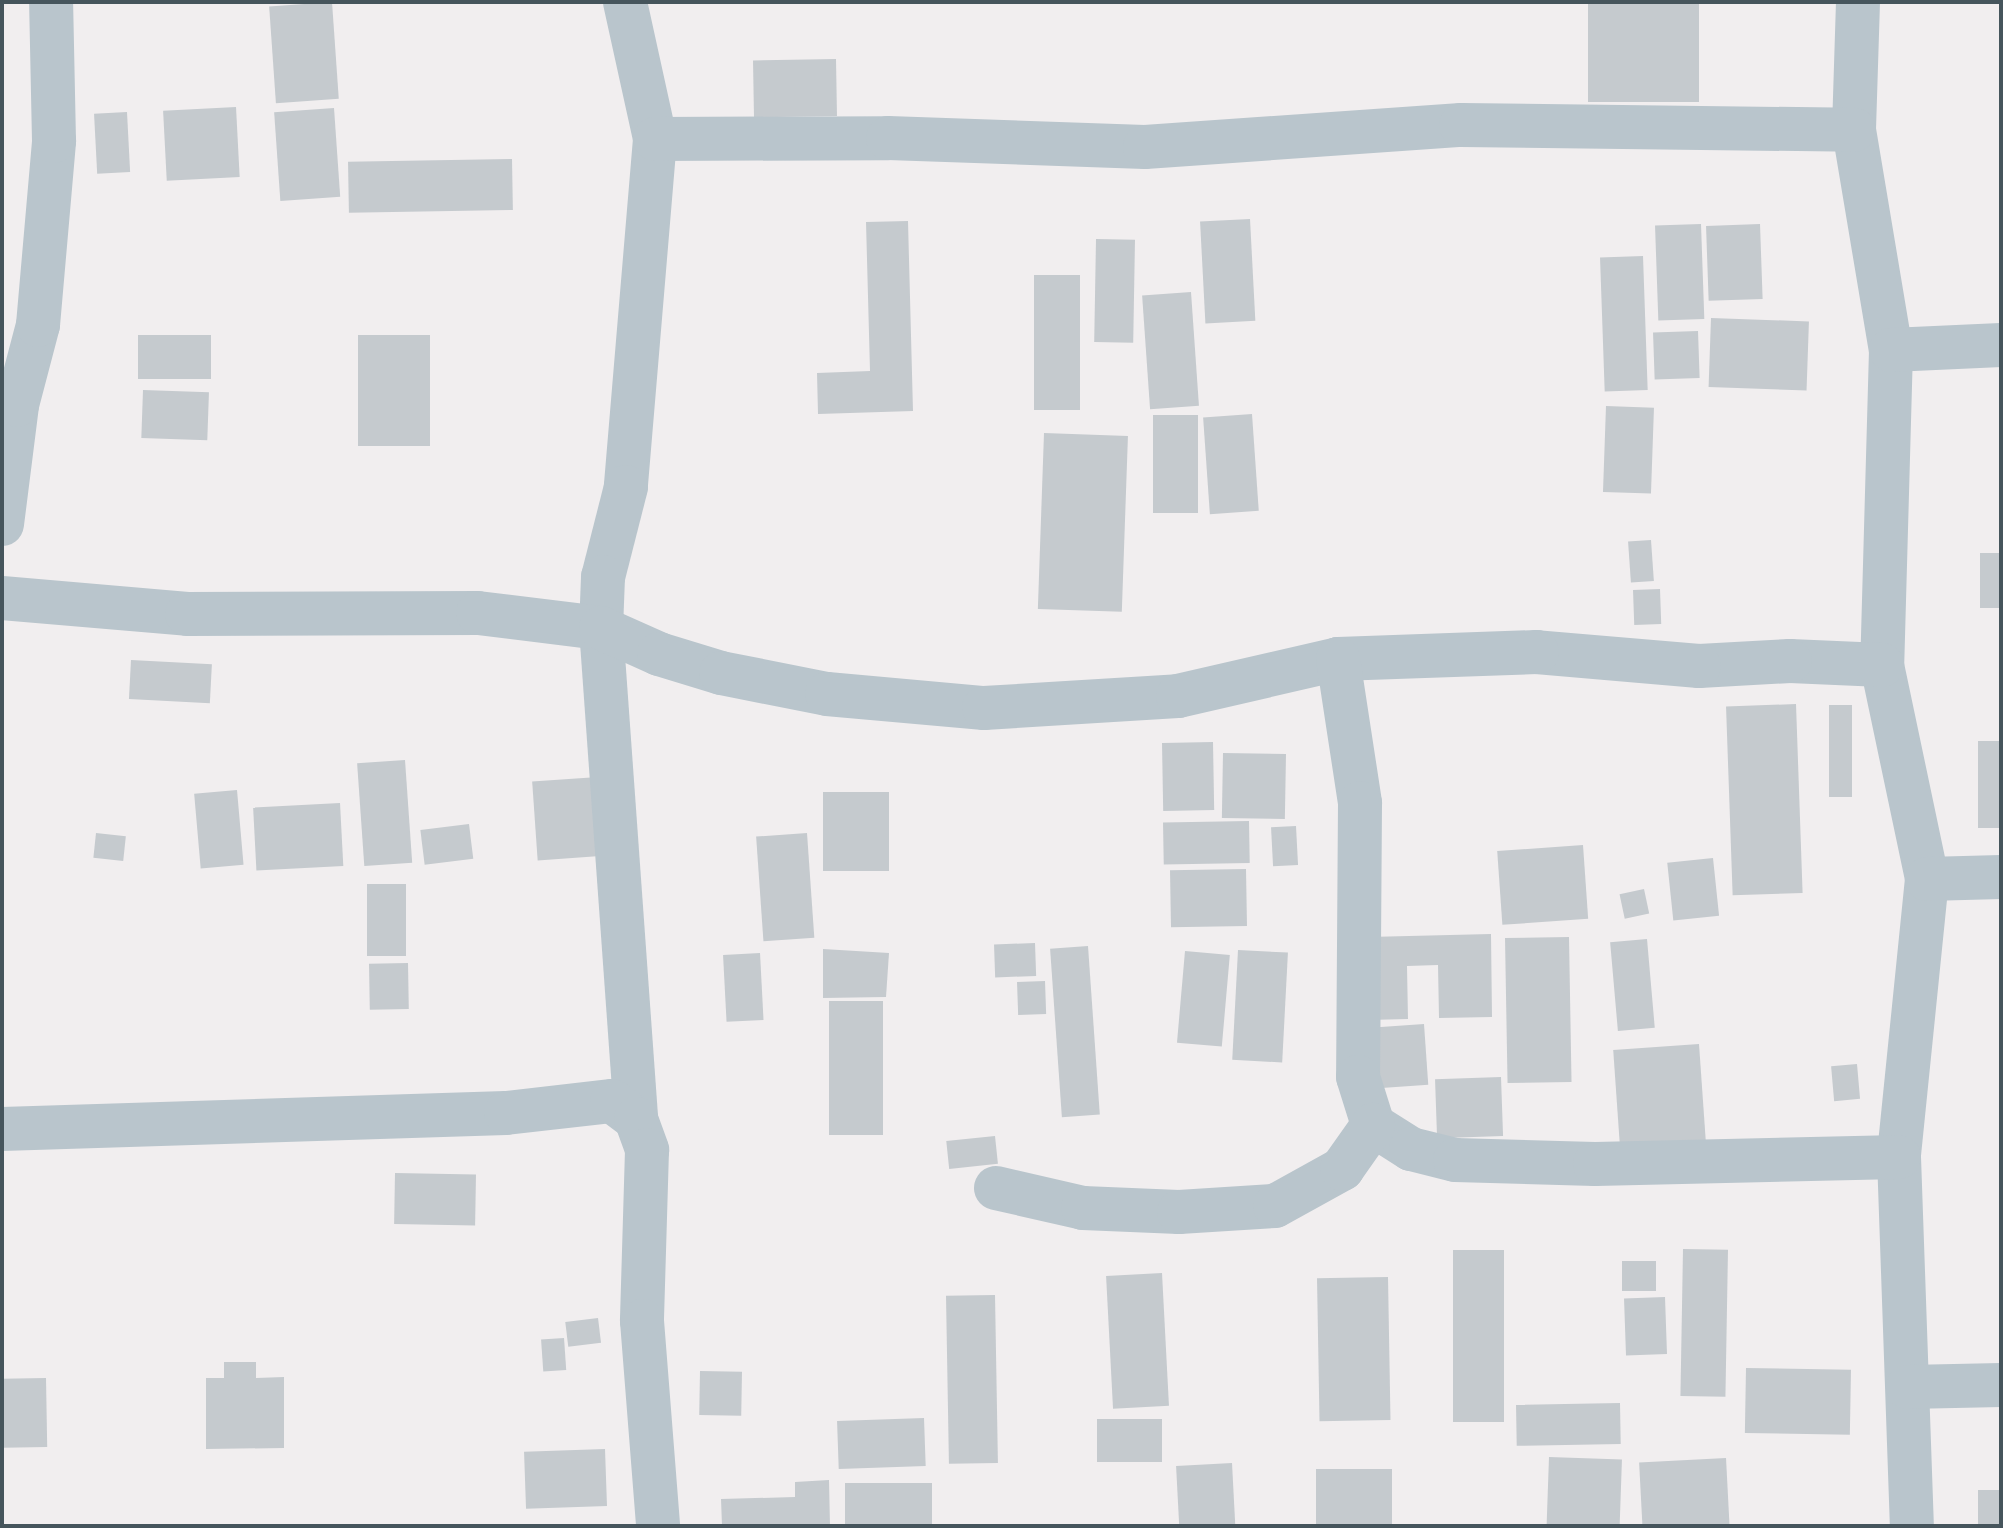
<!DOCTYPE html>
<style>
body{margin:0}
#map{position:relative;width:2003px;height:1528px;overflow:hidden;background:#f1eeef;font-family:"DejaVu Sans",sans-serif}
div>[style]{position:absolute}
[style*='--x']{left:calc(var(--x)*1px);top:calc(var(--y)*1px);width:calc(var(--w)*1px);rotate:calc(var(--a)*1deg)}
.building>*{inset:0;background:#c5cace;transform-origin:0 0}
.minor>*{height:44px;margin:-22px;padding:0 22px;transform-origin:22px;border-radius:22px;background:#b9c5cc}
span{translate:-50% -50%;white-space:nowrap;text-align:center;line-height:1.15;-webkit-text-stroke:6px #fff;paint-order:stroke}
.frame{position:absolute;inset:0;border:4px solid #46555c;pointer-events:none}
</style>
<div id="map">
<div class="building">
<i style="left:332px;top:2px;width:97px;height:63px;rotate:86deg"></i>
<i style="left:1588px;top:2px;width:111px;height:100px"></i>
<i style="left:836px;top:59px;width:57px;height:83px;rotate:89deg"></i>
<i style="left:236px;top:107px;width:70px;height:73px;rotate:87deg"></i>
<i style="left:334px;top:108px;width:89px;height:60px;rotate:86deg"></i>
<i style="left:127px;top:112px;width:60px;height:33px;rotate:87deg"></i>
<i style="left:512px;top:159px;width:51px;height:164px;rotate:89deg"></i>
<i style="left:1250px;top:219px;width:102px;height:50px;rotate:87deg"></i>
<i style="clip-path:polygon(908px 221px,913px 411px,818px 414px,817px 373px,870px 371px,866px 222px)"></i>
<i style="left:1701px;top:224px;width:95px;height:46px;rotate:88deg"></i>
<i style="left:1760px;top:224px;width:75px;height:54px;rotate:88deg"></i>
<i style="left:1096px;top:239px;width:39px;height:103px;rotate:1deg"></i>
<i style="left:1643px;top:256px;width:134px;height:43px;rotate:88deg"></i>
<i style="left:1034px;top:275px;width:46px;height:135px"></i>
<i style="left:1191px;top:292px;width:114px;height:49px;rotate:86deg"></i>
<i style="left:1711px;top:318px;width:98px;height:69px;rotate:2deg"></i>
<i style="left:1698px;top:331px;width:47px;height:45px;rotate:88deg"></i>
<i style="left:211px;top:335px;width:44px;height:73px;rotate:90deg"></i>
<i style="left:358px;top:335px;width:72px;height:111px"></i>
<i style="left:143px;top:390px;width:66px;height:48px;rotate:2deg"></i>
<i style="left:1606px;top:406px;width:48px;height:86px;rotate:2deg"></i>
<i style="left:1252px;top:414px;width:97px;height:49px;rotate:86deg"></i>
<i style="left:1153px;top:415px;width:45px;height:98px"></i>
<i style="left:1044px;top:433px;width:84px;height:176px;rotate:2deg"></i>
<i style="left:1651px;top:540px;width:41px;height:23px;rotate:86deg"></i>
<i style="left:1980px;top:553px;width:21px;height:55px"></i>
<i style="left:1660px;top:589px;width:35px;height:27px;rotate:88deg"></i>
<i style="left:131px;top:660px;width:81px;height:39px;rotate:3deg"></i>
<i style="left:1796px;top:704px;width:189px;height:70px;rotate:88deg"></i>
<i style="left:1829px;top:705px;width:23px;height:92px"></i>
<i style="left:2001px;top:741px;width:87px;height:23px;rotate:90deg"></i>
<i style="left:1213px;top:742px;width:68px;height:51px;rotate:89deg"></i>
<i style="left:1223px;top:753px;width:63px;height:65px;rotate:1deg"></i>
<i style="left:405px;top:760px;width:103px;height:48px;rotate:86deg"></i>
<i style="left:598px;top:777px;width:79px;height:66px;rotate:86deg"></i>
<i style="left:237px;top:790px;width:75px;height:43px;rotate:85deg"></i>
<i style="left:823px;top:792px;width:66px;height:79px"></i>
<i style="left:340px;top:803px;width:63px;height:87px;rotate:87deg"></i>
<i style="left:1249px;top:821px;width:42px;height:86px;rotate:89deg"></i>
<i style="left:469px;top:824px;width:35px;height:49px;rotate:83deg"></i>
<i style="left:1296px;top:826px;width:39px;height:25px;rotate:87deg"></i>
<i style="left:96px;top:833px;width:30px;height:25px;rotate:6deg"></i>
<i style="left:807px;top:833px;width:105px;height:51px;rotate:86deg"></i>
<i style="left:1583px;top:845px;width:74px;height:86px;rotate:86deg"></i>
<i style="left:1713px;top:858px;width:58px;height:46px;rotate:84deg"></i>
<i style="left:1246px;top:869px;width:57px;height:76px;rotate:89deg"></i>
<i style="left:367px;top:884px;width:39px;height:72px"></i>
<i style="left:1644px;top:889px;width:25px;height:25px;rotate:78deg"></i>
<i style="clip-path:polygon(1491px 934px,1492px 1017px,1439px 1018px,1438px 965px,1407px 966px,1408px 1019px,1368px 1020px,1368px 937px)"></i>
<i style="left:1569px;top:937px;width:145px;height:64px;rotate:89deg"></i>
<i style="left:1647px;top:939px;width:89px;height:37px;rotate:85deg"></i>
<i style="left:1035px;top:943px;width:33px;height:41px;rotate:88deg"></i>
<i style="left:1088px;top:946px;width:169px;height:38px;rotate:86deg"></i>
<i style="clip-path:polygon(823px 949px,889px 953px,886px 997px,823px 998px)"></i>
<i style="left:1238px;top:950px;width:50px;height:110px;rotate:3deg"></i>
<i style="left:1185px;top:951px;width:45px;height:92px;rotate:5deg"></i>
<i style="left:760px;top:953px;width:67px;height:37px;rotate:87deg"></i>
<i style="left:408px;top:963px;width:46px;height:39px;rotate:89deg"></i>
<i style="left:1045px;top:981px;width:33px;height:28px;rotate:88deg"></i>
<i style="left:883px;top:1001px;width:134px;height:54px;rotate:90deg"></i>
<i style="left:1424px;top:1024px;width:61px;height:54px;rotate:86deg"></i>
<i style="left:1699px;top:1044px;width:98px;height:86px;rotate:86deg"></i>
<i style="left:1857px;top:1064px;width:35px;height:26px;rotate:85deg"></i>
<i style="left:1501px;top:1077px;width:59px;height:66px;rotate:88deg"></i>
<i style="left:995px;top:1136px;width:28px;height:49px;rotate:84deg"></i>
<i style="left:395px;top:1173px;width:81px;height:51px;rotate:1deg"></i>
<i style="left:1683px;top:1249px;width:45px;height:147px;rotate:1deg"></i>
<i style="left:1453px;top:1250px;width:51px;height:172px"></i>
<i style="left:1622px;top:1261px;width:34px;height:30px"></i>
<i style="left:1162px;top:1273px;width:133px;height:56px;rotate:87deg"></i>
<i style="left:1388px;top:1277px;width:143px;height:71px;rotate:89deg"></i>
<i style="left:995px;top:1295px;width:168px;height:49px;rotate:89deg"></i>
<i style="left:1665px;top:1297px;width:57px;height:41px;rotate:88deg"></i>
<i style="left:598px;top:1318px;width:25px;height:33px;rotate:83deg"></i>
<i style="left:564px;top:1338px;width:32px;height:23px;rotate:86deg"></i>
<i style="clip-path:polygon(224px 1362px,256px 1362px,256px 1378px,284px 1377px,284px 1448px,206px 1449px,206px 1378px,224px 1378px)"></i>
<i style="left:1746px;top:1368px;width:105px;height:65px;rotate:1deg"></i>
<i style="left:700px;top:1371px;width:42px;height:44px;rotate:1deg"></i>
<i style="left:46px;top:1378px;width:69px;height:44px;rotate:89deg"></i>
<i style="left:1620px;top:1403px;width:41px;height:104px;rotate:89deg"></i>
<i style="left:924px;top:1418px;width:48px;height:87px;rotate:88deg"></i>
<i style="left:1097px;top:1419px;width:65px;height:43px"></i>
<i style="left:605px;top:1449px;width:57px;height:81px;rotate:88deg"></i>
<i style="left:1549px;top:1457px;width:73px;height:69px;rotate:2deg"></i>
<i style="left:1726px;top:1458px;width:68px;height:87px;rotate:87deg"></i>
<i style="left:1232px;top:1463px;width:63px;height:56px;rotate:87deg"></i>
<i style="left:1392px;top:1469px;width:57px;height:76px;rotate:90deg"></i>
<i style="clip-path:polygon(829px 1480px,830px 1526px,722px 1526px,721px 1499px,795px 1497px,795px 1482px)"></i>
<i style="left:932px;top:1483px;width:43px;height:87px;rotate:90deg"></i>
<i style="left:1978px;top:1490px;width:23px;height:36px"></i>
</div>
<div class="minor">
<i style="--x:625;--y:2;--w:140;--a:77.6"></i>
<i style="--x:655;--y:139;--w:349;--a:94.8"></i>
<i style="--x:626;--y:487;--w:93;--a:104.3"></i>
<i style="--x:603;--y:577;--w:51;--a:92.2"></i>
<i style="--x:601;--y:628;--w:492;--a:85.9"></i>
<i style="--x:1858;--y:2;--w:128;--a:91.8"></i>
<i style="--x:1854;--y:130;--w:223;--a:80.5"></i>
<i style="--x:1891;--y:350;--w:315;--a:91.6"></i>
<i style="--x:1882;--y:665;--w:219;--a:78.1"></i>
<i style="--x:1927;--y:879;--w:279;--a:95.8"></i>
<i style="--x:1899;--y:1157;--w:369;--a:88"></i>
<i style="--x:655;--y:139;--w:233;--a:-0.2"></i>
<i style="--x:888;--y:138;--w:257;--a:2"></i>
<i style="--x:1145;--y:147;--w:317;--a:-4"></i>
<i style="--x:1461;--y:125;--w:393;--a:0.7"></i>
<i style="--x:1891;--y:350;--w:110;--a:-2.6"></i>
<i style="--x:2;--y:524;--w:120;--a:-82.8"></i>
<i style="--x:17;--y:405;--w:83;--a:-75.3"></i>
<i style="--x:38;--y:325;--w:185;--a:-85"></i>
<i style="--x:54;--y:141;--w:139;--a:-91.2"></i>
<i style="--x:2;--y:598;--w:186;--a:4.9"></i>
<i style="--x:187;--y:614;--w:291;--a:-0.2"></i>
<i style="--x:478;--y:613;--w:124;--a:7"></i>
<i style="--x:601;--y:628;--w:64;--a:24.1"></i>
<i style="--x:659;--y:654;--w:65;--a:17"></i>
<i style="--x:721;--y:673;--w:108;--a:11.2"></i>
<i style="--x:827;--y:694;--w:158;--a:5.1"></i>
<i style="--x:984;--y:708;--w:194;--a:-3.5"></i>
<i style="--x:1178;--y:696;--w:164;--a:-13"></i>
<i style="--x:1882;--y:665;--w:92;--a:-177.5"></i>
<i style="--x:1790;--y:661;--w:91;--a:176.9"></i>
<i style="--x:1699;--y:666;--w:163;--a:-175.1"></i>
<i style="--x:1537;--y:652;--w:199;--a:178"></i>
<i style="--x:1338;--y:659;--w:146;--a:81.3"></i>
<i style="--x:1360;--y:803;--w:274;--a:90.4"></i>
<i style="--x:1358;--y:1077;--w:50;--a:72.6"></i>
<i style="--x:1373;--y:1125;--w:45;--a:32.3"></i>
<i style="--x:1411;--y:1149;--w:45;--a:14"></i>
<i style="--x:1455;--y:1160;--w:140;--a:1.6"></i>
<i style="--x:1595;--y:1164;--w:304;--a:-1.3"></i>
<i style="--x:1927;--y:879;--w:74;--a:-1.5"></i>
<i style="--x:2;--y:1129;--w:504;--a:-1.82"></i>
<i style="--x:506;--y:1113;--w:107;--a:-6.5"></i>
<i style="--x:612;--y:1101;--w:30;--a:37"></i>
<i style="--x:636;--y:1119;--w:33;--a:70"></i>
<i style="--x:647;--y:1150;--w:171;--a:91.7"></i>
<i style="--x:642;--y:1321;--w:206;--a:85.5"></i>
<i style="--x:996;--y:1188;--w:89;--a:12.9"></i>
<i style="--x:1083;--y:1208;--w:96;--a:2.4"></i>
<i style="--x:1179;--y:1212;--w:96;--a:-3.6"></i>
<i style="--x:1275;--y:1206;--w:77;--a:-28.9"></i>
<i style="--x:1342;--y:1169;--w:54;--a:-54.8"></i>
<i style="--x:1908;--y:1387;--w:93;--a:-1.2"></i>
</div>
<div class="frame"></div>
</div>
